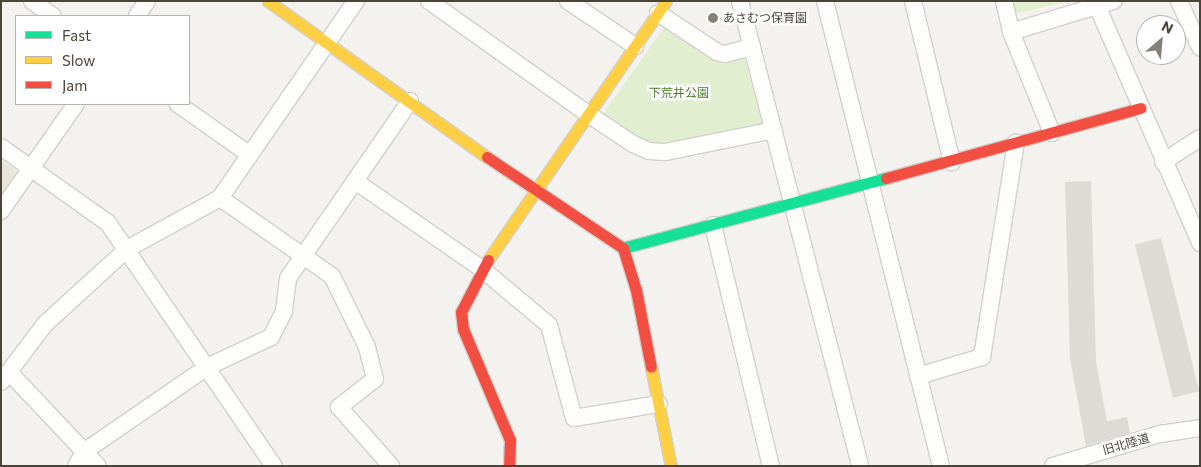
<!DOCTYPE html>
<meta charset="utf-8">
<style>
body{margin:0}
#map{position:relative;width:1201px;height:467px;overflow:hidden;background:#f4f2ee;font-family:Commissioner,"Noto Sans JP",sans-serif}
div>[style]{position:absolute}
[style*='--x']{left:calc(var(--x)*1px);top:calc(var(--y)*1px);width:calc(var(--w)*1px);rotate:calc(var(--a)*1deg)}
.education>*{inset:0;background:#eae5da}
.green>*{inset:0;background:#e1eecf}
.building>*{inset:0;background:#dedbd6;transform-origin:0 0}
.roads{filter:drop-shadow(1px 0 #d2d0cb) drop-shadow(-1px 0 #d2d0cb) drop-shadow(0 1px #d2d0cb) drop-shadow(0 -1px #d2d0cb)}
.street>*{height:16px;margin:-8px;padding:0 8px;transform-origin:8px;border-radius:8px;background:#fdfdfc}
.fast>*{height:11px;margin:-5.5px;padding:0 5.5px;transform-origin:5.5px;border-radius:5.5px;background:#16e098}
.slow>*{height:11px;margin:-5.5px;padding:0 5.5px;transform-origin:5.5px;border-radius:5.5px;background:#ffcf43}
.jam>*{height:11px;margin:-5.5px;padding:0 5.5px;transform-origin:5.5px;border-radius:5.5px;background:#f24e42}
.dots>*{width:14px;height:14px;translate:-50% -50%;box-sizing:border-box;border:2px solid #fff;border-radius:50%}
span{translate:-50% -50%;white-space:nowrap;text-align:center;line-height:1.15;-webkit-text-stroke:5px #fff;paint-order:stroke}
.poi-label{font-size:12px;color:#4b4439}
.left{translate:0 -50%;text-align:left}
.park-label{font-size:12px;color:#4a7f2a}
.street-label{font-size:12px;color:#4b4439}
.frame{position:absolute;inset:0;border:2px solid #4b4439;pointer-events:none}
.legend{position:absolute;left:15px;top:15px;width:175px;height:90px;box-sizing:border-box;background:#fff;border:1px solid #b7b4b0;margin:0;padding:6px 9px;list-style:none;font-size:15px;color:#4b4439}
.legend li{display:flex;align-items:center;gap:10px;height:25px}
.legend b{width:25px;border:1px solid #b7b4b0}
.north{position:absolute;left:1136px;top:15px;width:50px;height:50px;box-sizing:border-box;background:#fff;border:1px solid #b7b4b0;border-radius:50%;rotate:27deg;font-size:14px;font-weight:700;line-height:20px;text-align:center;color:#4b4439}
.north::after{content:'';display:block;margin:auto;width:18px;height:22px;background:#868178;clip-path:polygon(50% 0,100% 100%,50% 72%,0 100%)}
</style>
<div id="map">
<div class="education">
<i style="clip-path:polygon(1px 160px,18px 172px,19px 180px,1px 205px)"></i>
</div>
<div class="green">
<i style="clip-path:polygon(1012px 1px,1069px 1px,1014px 14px)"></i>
<i style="clip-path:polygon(668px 22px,744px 57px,764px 128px,664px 147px,644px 144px,602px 115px)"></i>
</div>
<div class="building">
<i style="clip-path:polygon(1091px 181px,1096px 362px,1107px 421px,1127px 417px,1130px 433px,1086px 446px,1070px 359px,1065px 182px)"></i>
<i style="left:1161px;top:238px;width:158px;height:27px;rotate:76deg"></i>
</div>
<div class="roads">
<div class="street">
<i style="--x:32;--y:1;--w:26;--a:36"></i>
<i style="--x:429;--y:1;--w:195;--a:35.4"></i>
<i style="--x:588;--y:114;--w:54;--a:33.7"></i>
<i style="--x:633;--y:144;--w:17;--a:24"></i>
<i style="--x:649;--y:151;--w:16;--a:4"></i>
<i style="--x:665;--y:152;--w:111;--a:-11.4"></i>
<i style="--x:568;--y:1;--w:81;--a:33.9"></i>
<i style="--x:740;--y:1;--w:480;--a:75.5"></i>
<i style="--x:825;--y:1;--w:479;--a:76"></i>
<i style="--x:913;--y:1;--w:166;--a:76.4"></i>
<i style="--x:1004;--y:1;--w:32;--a:77"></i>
<i style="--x:1011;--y:32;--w:109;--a:67.9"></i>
<i style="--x:1095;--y:1;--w:264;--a:66.5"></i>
<i style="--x:1179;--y:1;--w:51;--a:65.5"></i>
<i style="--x:658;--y:13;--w:71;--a:33.5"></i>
<i style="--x:717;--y:52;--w:8;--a:14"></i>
<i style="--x:725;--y:54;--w:28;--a:-15"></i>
<i style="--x:137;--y:16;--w:18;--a:-56"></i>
<i style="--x:1011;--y:32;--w:107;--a:-16.9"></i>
<i style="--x:178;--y:104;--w:88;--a:35.3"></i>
<i style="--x:1;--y:147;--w:131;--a:35.4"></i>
<i style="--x:108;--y:223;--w:294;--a:55.7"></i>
<i style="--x:1163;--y:162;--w:44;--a:-33"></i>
<i style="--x:355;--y:181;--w:155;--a:34.7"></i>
<i style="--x:482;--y:269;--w:87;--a:39.9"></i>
<i style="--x:549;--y:325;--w:96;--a:75"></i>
<i style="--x:574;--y:418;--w:86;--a:-9.4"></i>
<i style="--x:220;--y:198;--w:136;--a:34.9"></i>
<i style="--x:332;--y:276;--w:79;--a:63.8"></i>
<i style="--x:367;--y:347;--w:33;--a:76"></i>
<i style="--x:375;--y:379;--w:46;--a:142.1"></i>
<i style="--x:339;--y:407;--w:79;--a:48.6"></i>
<i style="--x:1;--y:211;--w:131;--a:-55"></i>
<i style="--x:713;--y:225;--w:248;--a:76.5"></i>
<i style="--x:9;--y:372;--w:129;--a:46.6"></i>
<i style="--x:918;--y:376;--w:67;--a:-16.5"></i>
<i style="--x:982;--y:357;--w:217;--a:-81"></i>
<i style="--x:1;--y:382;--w:73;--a:-52.8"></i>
<i style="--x:45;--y:324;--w:111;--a:-42.4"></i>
<i style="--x:127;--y:249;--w:106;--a:-28.7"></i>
<i style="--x:220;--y:198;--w:239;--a:-55.4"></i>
<i style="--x:76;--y:466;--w:17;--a:-59"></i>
<i style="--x:85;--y:451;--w:148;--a:-34.5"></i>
<i style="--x:207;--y:367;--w:71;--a:-25.1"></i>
<i style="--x:271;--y:337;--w:29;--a:-63"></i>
<i style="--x:284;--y:311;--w:33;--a:-83"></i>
<i style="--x:288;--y:278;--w:215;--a:-55.4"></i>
<i style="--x:1053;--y:466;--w:112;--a:-16.7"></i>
<i style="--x:1160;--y:434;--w:40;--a:-8.5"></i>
</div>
<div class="fast">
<i style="--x:623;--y:248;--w:272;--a:-14.9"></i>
</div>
<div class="slow">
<i style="--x:268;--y:1;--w:269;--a:35.5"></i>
<i style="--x:488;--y:260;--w:314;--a:-55.5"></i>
<i style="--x:651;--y:367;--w:101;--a:78.6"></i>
</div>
<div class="jam">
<i style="--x:487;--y:157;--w:164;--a:33.8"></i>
<i style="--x:623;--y:248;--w:44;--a:72.8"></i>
<i style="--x:636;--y:290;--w:78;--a:79"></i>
<i style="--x:886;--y:178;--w:264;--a:-15.4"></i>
<i style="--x:488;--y:260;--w:59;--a:117.4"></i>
<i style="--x:461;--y:312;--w:17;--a:83"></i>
<i style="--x:463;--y:329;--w:121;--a:67.1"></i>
<i style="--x:510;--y:440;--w:26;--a:92"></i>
</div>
</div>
<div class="dots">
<i style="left:713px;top:18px;background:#868178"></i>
</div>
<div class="poi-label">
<span class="left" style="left:723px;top:18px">あさむつ保育園</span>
</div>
<div class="park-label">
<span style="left:679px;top:93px">下荒井公園</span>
</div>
<div class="street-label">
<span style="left:1126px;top:444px;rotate:-16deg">旧北陸道</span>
</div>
<div class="frame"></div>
<ul class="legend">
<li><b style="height:6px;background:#16e098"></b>Fast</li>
<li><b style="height:6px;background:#ffcf43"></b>Slow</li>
<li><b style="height:6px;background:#f24e42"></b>Jam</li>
</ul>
<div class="north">N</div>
</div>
